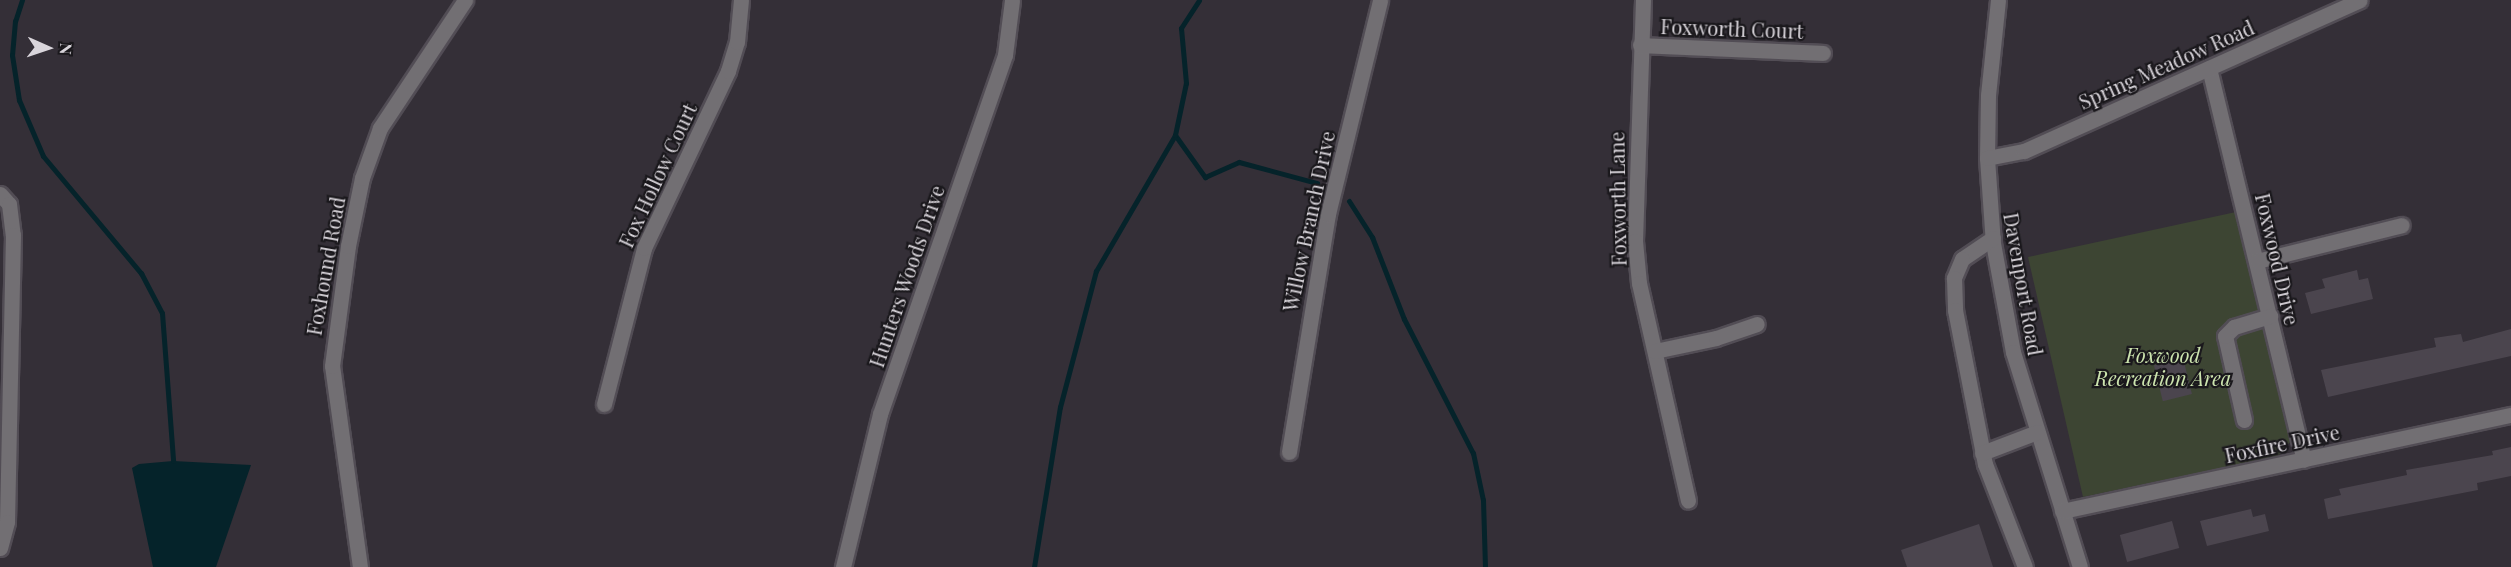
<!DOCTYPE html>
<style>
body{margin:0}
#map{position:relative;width:2511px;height:567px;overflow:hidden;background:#342f37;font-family:"Playfair Display",serif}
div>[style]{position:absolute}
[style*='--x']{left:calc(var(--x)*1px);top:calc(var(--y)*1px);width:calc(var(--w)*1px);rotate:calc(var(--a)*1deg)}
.green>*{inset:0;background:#3d4533}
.water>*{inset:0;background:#05232a}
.stream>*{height:5px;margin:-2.5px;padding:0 2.5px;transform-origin:2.5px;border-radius:2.5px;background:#05232a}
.building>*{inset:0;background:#4b454e;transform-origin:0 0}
.roads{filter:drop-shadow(2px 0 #524d55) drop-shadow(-2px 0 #524d55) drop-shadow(0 2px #524d55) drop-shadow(0 -2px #524d55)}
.minor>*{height:15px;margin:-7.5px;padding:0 7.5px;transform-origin:7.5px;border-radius:7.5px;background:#726f73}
span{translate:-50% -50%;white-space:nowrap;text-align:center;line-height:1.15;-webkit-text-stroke:4.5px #1a181c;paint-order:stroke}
.street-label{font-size:20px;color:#d9d5db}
.park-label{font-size:20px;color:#cde5af;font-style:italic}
.north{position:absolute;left:18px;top:18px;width:60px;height:60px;-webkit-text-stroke:4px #1a181c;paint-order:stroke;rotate:93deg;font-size:16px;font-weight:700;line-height:24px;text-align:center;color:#d9d5db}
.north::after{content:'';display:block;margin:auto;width:21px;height:27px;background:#d9d5db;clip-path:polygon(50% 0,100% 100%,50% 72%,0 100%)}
</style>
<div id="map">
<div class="green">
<i style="clip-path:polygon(2236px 212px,2290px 442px,2278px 456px,2083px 497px,2028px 257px)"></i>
</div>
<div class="water">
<i style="clip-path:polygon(173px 461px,251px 465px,216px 567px,153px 567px,132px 468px,139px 464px)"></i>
</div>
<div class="stream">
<i style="--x:22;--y:0;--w:22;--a:108"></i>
<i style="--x:15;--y:21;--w:34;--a:95"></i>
<i style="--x:12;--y:55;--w:46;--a:81.2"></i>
<i style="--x:19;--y:100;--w:61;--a:66.8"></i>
<i style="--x:43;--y:156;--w:153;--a:50.1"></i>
<i style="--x:141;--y:273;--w:45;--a:62.3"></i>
<i style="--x:162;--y:313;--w:148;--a:85.7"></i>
<i style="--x:1175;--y:135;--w:52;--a:54.5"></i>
<i style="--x:1205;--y:177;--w:37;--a:-24"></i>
<i style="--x:1239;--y:162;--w:81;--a:15.1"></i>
<i style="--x:1349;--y:201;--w:43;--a:57.4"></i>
<i style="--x:1372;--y:237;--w:88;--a:68.7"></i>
<i style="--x:1404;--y:319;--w:151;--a:62.8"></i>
<i style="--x:1473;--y:453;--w:48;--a:78"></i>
<i style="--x:1483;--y:500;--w:67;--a:88.3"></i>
<i style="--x:1034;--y:567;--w:162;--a:-80.8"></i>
<i style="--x:1060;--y:407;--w:141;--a:-75.2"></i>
<i style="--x:1096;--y:271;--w:157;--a:-59.8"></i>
<i style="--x:1175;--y:135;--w:53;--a:-78.1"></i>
<i style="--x:1186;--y:83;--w:55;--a:-95.2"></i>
<i style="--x:1181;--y:28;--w:33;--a:-57"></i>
</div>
<div class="building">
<i style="clip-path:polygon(2357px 270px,2359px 280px,2368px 278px,2373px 299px,2311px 314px,2305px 293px,2325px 288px,2322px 279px)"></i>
<i style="clip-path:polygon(2511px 329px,2511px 356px,2328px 397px,2321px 370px,2436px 347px,2434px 338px,2461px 334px,2463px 342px)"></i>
<i style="left:2183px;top:358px;width:37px;height:30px;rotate:76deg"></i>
<i style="clip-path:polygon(2511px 447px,2511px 476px,2477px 483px,2478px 490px,2328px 519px,2324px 499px,2341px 495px,2339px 489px,2407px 475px,2406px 470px,2493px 455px,2492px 451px)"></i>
<i style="clip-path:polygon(2251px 509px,2253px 517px,2265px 514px,2269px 531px,2207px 546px,2200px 521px)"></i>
<i style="left:2172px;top:521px;width:28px;height:54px;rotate:75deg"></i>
<i style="clip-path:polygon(1979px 524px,1993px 567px,1907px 567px,1901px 550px)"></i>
</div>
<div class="roads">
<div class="minor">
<i style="--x:1643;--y:0;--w:241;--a:91.9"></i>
<i style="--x:1635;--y:241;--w:42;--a:84.6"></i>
<i style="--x:1639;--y:283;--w:223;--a:77.3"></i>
<i style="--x:1998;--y:0;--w:96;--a:96"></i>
<i style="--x:1988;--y:95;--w:63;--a:90.9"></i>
<i style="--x:1987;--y:158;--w:85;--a:86"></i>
<i style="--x:1993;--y:243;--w:111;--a:79.6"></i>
<i style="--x:2013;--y:352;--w:225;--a:72.7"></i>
<i style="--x:1640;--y:45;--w:183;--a:2.5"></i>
<i style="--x:2209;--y:68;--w:403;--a:76.4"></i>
<i style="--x:1987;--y:158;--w:38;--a:-11"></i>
<i style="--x:2024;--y:151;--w:368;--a:-24.2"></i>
<i style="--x:0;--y:194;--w:13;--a:48"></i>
<i style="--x:9;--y:204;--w:31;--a:83"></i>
<i style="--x:13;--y:235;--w:287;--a:91.2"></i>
<i style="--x:7;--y:522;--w:27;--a:105"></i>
<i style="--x:1993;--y:238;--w:37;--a:146"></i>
<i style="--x:1962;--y:259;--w:21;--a:113"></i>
<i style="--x:1954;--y:278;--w:32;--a:88"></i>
<i style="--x:1955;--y:310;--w:157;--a:79"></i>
<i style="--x:1985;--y:464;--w:110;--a:68.8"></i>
<i style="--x:2257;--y:261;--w:149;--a:-13.9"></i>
<i style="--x:1655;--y:351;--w:62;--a:-12"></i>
<i style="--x:1716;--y:338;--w:43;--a:-18.9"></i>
<i style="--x:604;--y:404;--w:161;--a:-75.6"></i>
<i style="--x:644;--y:248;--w:196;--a:-64.6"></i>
<i style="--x:728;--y:71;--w:30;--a:-73"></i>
<i style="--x:737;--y:42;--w:42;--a:-84.6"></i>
<i style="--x:2244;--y:420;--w:86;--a:-102.7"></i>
<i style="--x:2225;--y:336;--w:13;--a:-45"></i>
<i style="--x:2234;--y:327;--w:38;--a:-17"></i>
<i style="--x:1289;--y:452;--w:241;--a:-80.7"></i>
<i style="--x:1328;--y:214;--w:220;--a:-76.3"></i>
<i style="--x:1982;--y:453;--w:59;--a:-20.9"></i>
<i style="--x:2062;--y:511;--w:459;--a:-12.1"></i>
<i style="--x:360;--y:567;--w:203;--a:-97.9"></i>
<i style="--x:332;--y:366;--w:121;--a:-82.4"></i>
<i style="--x:348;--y:246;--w:69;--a:-78.4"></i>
<i style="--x:362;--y:178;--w:53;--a:-70.2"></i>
<i style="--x:380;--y:128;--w:154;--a:-56.4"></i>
<i style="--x:843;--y:567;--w:157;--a:-76.4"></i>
<i style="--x:880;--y:414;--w:380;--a:-70.8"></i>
<i style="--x:1005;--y:55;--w:55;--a:-82.7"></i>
</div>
</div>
<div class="street-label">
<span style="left:1732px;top:28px;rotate:2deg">Foxworth Court</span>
<span style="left:2166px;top:64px;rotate:-24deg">Spring Meadow Road</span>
<span style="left:657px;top:175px;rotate:-65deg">Fox Hollow Court</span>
<span style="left:1617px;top:199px;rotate:-91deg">Foxworth Lane</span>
<span style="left:1308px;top:221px;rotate:-78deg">Willow Branch Drive</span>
<span style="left:2278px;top:259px;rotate:77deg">Foxwood Drive</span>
<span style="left:325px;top:266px;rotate:-80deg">Foxhound Road</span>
<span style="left:906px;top:276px;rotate:-71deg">Hunters Woods Drive</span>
<span style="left:2024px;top:284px;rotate:80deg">Davenport Road</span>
<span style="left:2282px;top:443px;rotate:-12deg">Foxfire Drive</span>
</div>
<div class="park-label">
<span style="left:2163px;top:366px">Foxwood<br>Recreation Area</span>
</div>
<div class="north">N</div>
</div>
